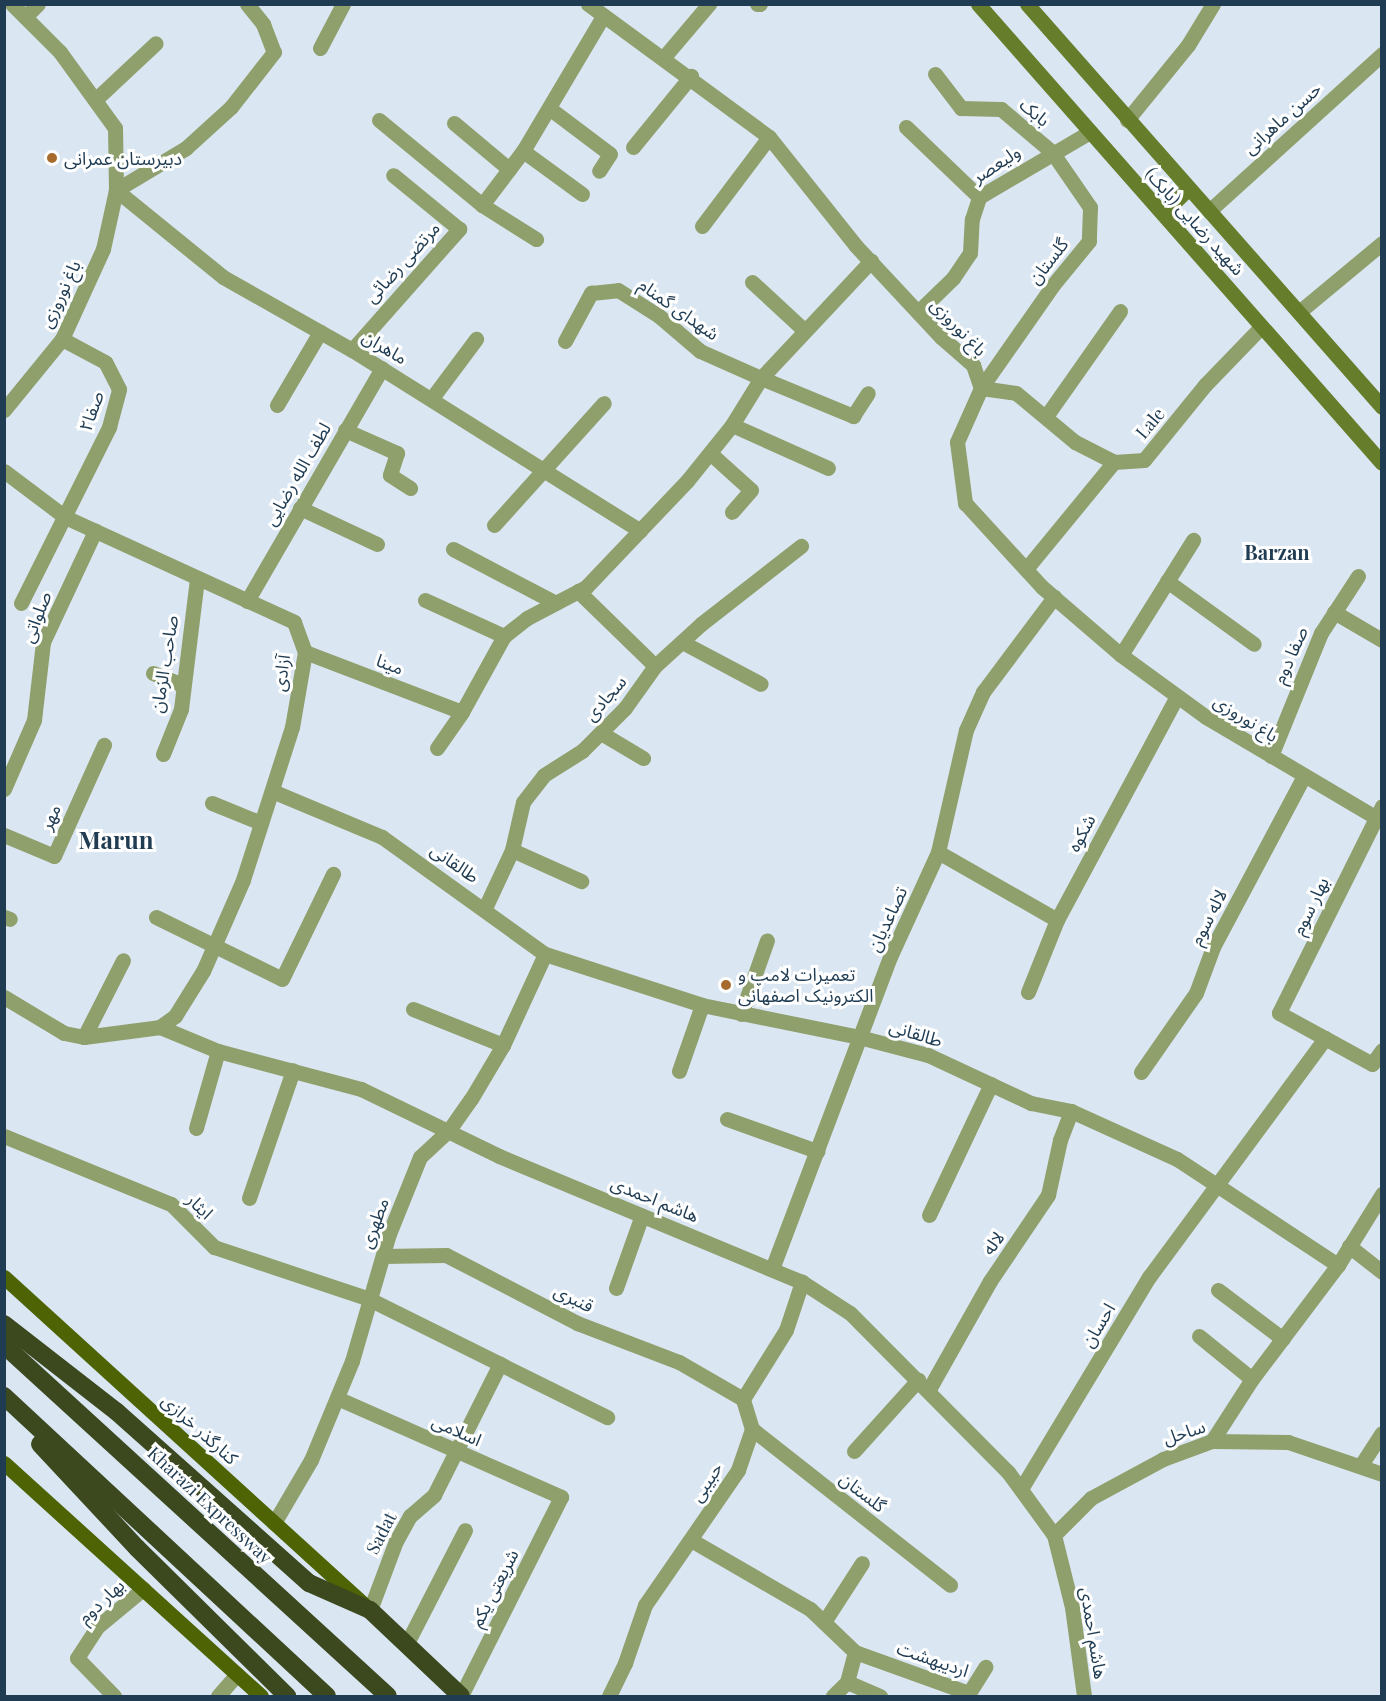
<!DOCTYPE html>
<meta charset="utf-8">
<style>
body{margin:0}
#map{position:relative;width:1386px;height:1701px;overflow:hidden;background:#dae7f3;font-family:"Playfair Display","Noto Sans Arabic",serif}
div>[style]{position:absolute}
[style*='--x']{left:calc(var(--x)*1px);top:calc(var(--y)*1px);width:calc(var(--w)*1px);rotate:calc(var(--a)*1deg)}
.street>*{height:15px;margin:-7.5px;padding:0 7.5px;transform-origin:7.5px;border-radius:7.5px;background:#8fa06d}
.secondary>*{height:15px;margin:-7.5px;padding:0 7.5px;transform-origin:7.5px;border-radius:7.5px;background:#667e2b}
.primary>*{height:15px;margin:-7.5px;padding:0 7.5px;transform-origin:7.5px;border-radius:7.5px;background:#4d6304}
.highway>*{height:18px;margin:-9px;padding:0 9px;transform-origin:9px;border-radius:9px;background:#3c491f}
.dots>*{width:16px;height:16px;translate:-50% -50%;box-sizing:border-box;border:3px solid #fff;border-radius:50%}
span{translate:-50% -50%;white-space:nowrap;text-align:center;line-height:1.15;-webkit-text-stroke:6px #fff;paint-order:stroke}
.street-label{font-size:18px;color:#1f3c53}
.poi-label{font-size:18px;color:#1f3c53}
.left{translate:0 -50%;text-align:left}
.neighbourhood-label{font-size:20px;color:#1f3c53;font-weight:700}
.district-label{font-size:24px;color:#1f3c53;font-weight:700}
.frame{position:absolute;inset:0;border:6px solid #1f3c53;pointer-events:none}
</style>
<div id="map">
<div class="street">
<i style="--x:247;--y:4;--w:26;--a:51"></i>
<i style="--x:263;--y:24;--w:30;--a:69"></i>
<i style="--x:274;--y:52;--w:70;--a:128"></i>
<i style="--x:231;--y:107;--w:61;--a:137.7"></i>
<i style="--x:186;--y:148;--w:82;--a:149"></i>
<i style="--x:116;--y:190;--w:138;--a:39.1"></i>
<i style="--x:223;--y:277;--w:148;--a:29.5"></i>
<i style="--x:352;--y:350;--w:340;--a:32.1"></i>
<i style="--x:588;--y:4;--w:225;--a:36.3"></i>
<i style="--x:769;--y:137;--w:139;--a:51.4"></i>
<i style="--x:856;--y:246;--w:125;--a:47"></i>
<i style="--x:941;--y:337;--w:43;--a:41.2"></i>
<i style="--x:973;--y:365;--w:24;--a:71"></i>
<i style="--x:981;--y:388;--w:59;--a:114"></i>
<i style="--x:957;--y:442;--w:62;--a:82.5"></i>
<i style="--x:965;--y:503;--w:114;--a:47.5"></i>
<i style="--x:1042;--y:587;--w:104;--a:40.7"></i>
<i style="--x:1121;--y:655;--w:105;--a:36.1"></i>
<i style="--x:1206;--y:717;--w:204;--a:30.6"></i>
<i style="--x:757;--y:4;--w:3;--a:0"></i>
<i style="--x:25;--y:17;--w:18;--a:-45"></i>
<i style="--x:320;--y:48;--w:50;--a:-62.4"></i>
<i style="--x:664;--y:57;--w:70;--a:-49.7"></i>
<i style="--x:935;--y:74;--w:43;--a:52.6"></i>
<i style="--x:961;--y:108;--w:40;--a:1.4"></i>
<i style="--x:1001;--y:109;--w:67;--a:40.1"></i>
<i style="--x:1052;--y:152;--w:67;--a:55.4"></i>
<i style="--x:1090;--y:207;--w:34;--a:92"></i>
<i style="--x:1089;--y:241;--w:57;--a:129.3"></i>
<i style="--x:1053;--y:285;--w:126;--a:125"></i>
<i style="--x:981;--y:388;--w:35;--a:8"></i>
<i style="--x:1016;--y:393;--w:77;--a:39.7"></i>
<i style="--x:1075;--y:442;--w:44;--a:27.1"></i>
<i style="--x:1114;--y:462;--w:30;--a:-4"></i>
<i style="--x:1144;--y:460;--w:97;--a:-50.9"></i>
<i style="--x:1205;--y:385;--w:81;--a:-46"></i>
<i style="--x:95;--y:100;--w:83;--a:-43.1"></i>
<i style="--x:549;--y:108;--w:76;--a:37"></i>
<i style="--x:610;--y:154;--w:20;--a:123"></i>
<i style="--x:379;--y:120;--w:134;--a:39.5"></i>
<i style="--x:482;--y:205;--w:64;--a:32.2"></i>
<i style="--x:1127;--y:120;--w:97;--a:-50.9"></i>
<i style="--x:1188;--y:45;--w:48;--a:-58.6"></i>
<i style="--x:454;--y:123;--w:72;--a:39.9"></i>
<i style="--x:906;--y:127;--w:101;--a:43.8"></i>
<i style="--x:633;--y:147;--w:92;--a:-50.8"></i>
<i style="--x:523;--y:151;--w:73;--a:36.1"></i>
<i style="--x:482;--y:205;--w:68;--a:-52.8"></i>
<i style="--x:523;--y:151;--w:157;--a:-59.3"></i>
<i style="--x:1209;--y:211;--w:234;--a:-42.2"></i>
<i style="--x:702;--y:226;--w:111;--a:-53"></i>
<i style="--x:752;--y:282;--w:71;--a:42.7"></i>
<i style="--x:918;--y:312;--w:49;--a:-44.2"></i>
<i style="--x:953;--y:278;--w:30;--a:-56"></i>
<i style="--x:970;--y:253;--w:34;--a:-87"></i>
<i style="--x:972;--y:219;--w:23;--a:-72"></i>
<i style="--x:979;--y:197;--w:129;--a:-30.4"></i>
<i style="--x:1299;--y:312;--w:108;--a:-39.7"></i>
<i style="--x:565;--y:341;--w:55;--a:-61.6"></i>
<i style="--x:591;--y:293;--w:27;--a:-6"></i>
<i style="--x:618;--y:290;--w:49;--a:32.4"></i>
<i style="--x:659;--y:316;--w:54;--a:40.5"></i>
<i style="--x:700;--y:351;--w:67;--a:23.9"></i>
<i style="--x:761;--y:378;--w:100;--a:22.4"></i>
<i style="--x:853;--y:416;--w:27;--a:-57"></i>
<i style="--x:352;--y:350;--w:162;--a:-48.5"></i>
<i style="--x:459;--y:229;--w:85;--a:-140.7"></i>
<i style="--x:432;--y:398;--w:74;--a:-53.3"></i>
<i style="--x:277;--y:405;--w:85;--a:-59.5"></i>
<i style="--x:4;--y:410;--w:92;--a:-50.8"></i>
<i style="--x:62;--y:339;--w:99;--a:-65.5"></i>
<i style="--x:103;--y:249;--w:60;--a:-77.6"></i>
<i style="--x:116;--y:190;--w:62;--a:-90.9"></i>
<i style="--x:115;--y:128;--w:94;--a:-125.9"></i>
<i style="--x:60;--y:52;--w:68;--a:-135"></i>
<i style="--x:1047;--y:415;--w:127;--a:-54.9"></i>
<i style="--x:732;--y:425;--w:105;--a:24.1"></i>
<i style="--x:345;--y:430;--w:57;--a:23.9"></i>
<i style="--x:397;--y:453;--w:23;--a:108"></i>
<i style="--x:390;--y:475;--w:24;--a:33"></i>
<i style="--x:710;--y:453;--w:55;--a:42.1"></i>
<i style="--x:751;--y:490;--w:29;--a:131"></i>
<i style="--x:4;--y:471;--w:76;--a:37"></i>
<i style="--x:65;--y:517;--w:252;--a:24.6"></i>
<i style="--x:294;--y:622;--w:32;--a:70"></i>
<i style="--x:305;--y:652;--w:76;--a:99.8"></i>
<i style="--x:292;--y:727;--w:161;--a:107.8"></i>
<i style="--x:243;--y:880;--w:99;--a:113.7"></i>
<i style="--x:203;--y:971;--w:53;--a:121.9"></i>
<i style="--x:175;--y:1016;--w:19;--a:144"></i>
<i style="--x:300;--y:508;--w:85;--a:25.1"></i>
<i style="--x:494;--y:525;--w:164;--a:-48"></i>
<i style="--x:453;--y:549;--w:116;--a:27.7"></i>
<i style="--x:1026;--y:569;--w:139;--a:-50.6"></i>
<i style="--x:1167;--y:581;--w:107;--a:35.9"></i>
<i style="--x:578;--y:591;--w:107;--a:44.2"></i>
<i style="--x:425;--y:600;--w:87;--a:24.5"></i>
<i style="--x:247;--y:601;--w:269;--a:-59.9"></i>
<i style="--x:21;--y:603;--w:197;--a:-63.4"></i>
<i style="--x:109;--y:427;--w:39;--a:-75"></i>
<i style="--x:119;--y:389;--w:30;--a:-117"></i>
<i style="--x:105;--y:362;--w:49;--a:-151.9"></i>
<i style="--x:1334;--y:612;--w:56;--a:30.3"></i>
<i style="--x:682;--y:642;--w:89;--a:28"></i>
<i style="--x:305;--y:652;--w:168;--a:20.9"></i>
<i style="--x:1121;--y:655;--w:136;--a:-57.9"></i>
<i style="--x:153;--y:673;--w:32;--a:22"></i>
<i style="--x:601;--y:733;--w:49;--a:30.8"></i>
<i style="--x:437;--y:748;--w:44;--a:-55.2"></i>
<i style="--x:462;--y:712;--w:87;--a:-61.1"></i>
<i style="--x:504;--y:636;--w:29;--a:-38"></i>
<i style="--x:527;--y:618;--w:67;--a:-27.7"></i>
<i style="--x:586;--y:587;--w:146;--a:-46.4"></i>
<i style="--x:687;--y:481;--w:72;--a:-51.2"></i>
<i style="--x:732;--y:425;--w:55;--a:-58.3"></i>
<i style="--x:761;--y:378;--w:161;--a:-46.8"></i>
<i style="--x:163;--y:754;--w:48;--a:-68.2"></i>
<i style="--x:181;--y:709;--w:131;--a:-83"></i>
<i style="--x:1271;--y:756;--w:133;--a:-67.9"></i>
<i style="--x:1321;--y:633;--w:68;--a:-57"></i>
<i style="--x:4;--y:789;--w:75;--a:-66.5"></i>
<i style="--x:34;--y:720;--w:79;--a:-83.4"></i>
<i style="--x:43;--y:642;--w:123;--a:-64.9"></i>
<i style="--x:272;--y:791;--w:119;--a:22.7"></i>
<i style="--x:382;--y:837;--w:201;--a:35.7"></i>
<i style="--x:545;--y:954;--w:165;--a:18"></i>
<i style="--x:702;--y:1005;--w:160;--a:11.5"></i>
<i style="--x:859;--y:1037;--w:71;--a:14.6"></i>
<i style="--x:928;--y:1055;--w:114;--a:25"></i>
<i style="--x:1031;--y:1103;--w:41;--a:11.3"></i>
<i style="--x:1071;--y:1111;--w:116;--a:24.4"></i>
<i style="--x:1177;--y:1159;--w:193;--a:33.4"></i>
<i style="--x:212;--y:803;--w:53;--a:22.2"></i>
<i style="--x:1382;--y:806;--w:231;--a:116.5"></i>
<i style="--x:1279;--y:1013;--w:106;--a:28.7"></i>
<i style="--x:1372;--y:1064;--w:17;--a:-54"></i>
<i style="--x:4;--y:835;--w:54;--a:22.8"></i>
<i style="--x:54;--y:856;--w:122;--a:-65.8"></i>
<i style="--x:512;--y:850;--w:76;--a:24.2"></i>
<i style="--x:938;--y:852;--w:137;--a:29.7"></i>
<i style="--x:485;--y:908;--w:64;--a:-65"></i>
<i style="--x:512;--y:850;--w:49;--a:-77.1"></i>
<i style="--x:523;--y:802;--w:34;--a:-52"></i>
<i style="--x:544;--y:775;--w:45;--a:-32.3"></i>
<i style="--x:582;--y:751;--w:61;--a:-45"></i>
<i style="--x:625;--y:708;--w:52;--a:-54.5"></i>
<i style="--x:655;--y:666;--w:62;--a:-42.4"></i>
<i style="--x:701;--y:624;--w:127;--a:-38"></i>
<i style="--x:4;--y:917;--w:6;--a:18"></i>
<i style="--x:156;--y:917;--w:140;--a:26.2"></i>
<i style="--x:282;--y:979;--w:117;--a:-64.1"></i>
<i style="--x:1028;--y:992;--w:78;--a:-68.1"></i>
<i style="--x:1057;--y:920;--w:254;--a:-61.8"></i>
<i style="--x:4;--y:997;--w:70;--a:31"></i>
<i style="--x:64;--y:1033;--w:20;--a:11"></i>
<i style="--x:84;--y:1037;--w:77;--a:-7.5"></i>
<i style="--x:160;--y:1027;--w:63;--a:22.5"></i>
<i style="--x:218;--y:1051;--w:148;--a:14.9"></i>
<i style="--x:361;--y:1089;--w:153;--a:25.9"></i>
<i style="--x:499;--y:1156;--w:328;--a:22.6"></i>
<i style="--x:802;--y:1282;--w:57;--a:32.9"></i>
<i style="--x:850;--y:1313;--w:224;--a:45.2"></i>
<i style="--x:1008;--y:1472;--w:78;--a:53.9"></i>
<i style="--x:1054;--y:1535;--w:74;--a:76"></i>
<i style="--x:1072;--y:1607;--w:90;--a:82.3"></i>
<i style="--x:413;--y:1009;--w:97;--a:21.8"></i>
<i style="--x:741;--y:1014;--w:78;--a:-70.6"></i>
<i style="--x:84;--y:1037;--w:86;--a:-63.1"></i>
<i style="--x:679;--y:1071;--w:70;--a:-70.8"></i>
<i style="--x:1141;--y:1072;--w:96;--a:-55.2"></i>
<i style="--x:1196;--y:993;--w:49;--a:-69.7"></i>
<i style="--x:1213;--y:947;--w:194;--a:-62"></i>
<i style="--x:727;--y:1119;--w:96;--a:19.6"></i>
<i style="--x:196;--y:1128;--w:80;--a:-74.1"></i>
<i style="--x:4;--y:1136;--w:180;--a:22.2"></i>
<i style="--x:171;--y:1204;--w:61;--a:45"></i>
<i style="--x:214;--y:1247;--w:163;--a:18.5"></i>
<i style="--x:369;--y:1299;--w:266;--a:26.4"></i>
<i style="--x:249;--y:1198;--w:135;--a:-71"></i>
<i style="--x:929;--y:1215;--w:145;--a:-64.7"></i>
<i style="--x:1349;--y:1246;--w:42;--a:38.2"></i>
<i style="--x:383;--y:1256;--w:63;--a:-0.9"></i>
<i style="--x:446;--y:1255;--w:148;--a:27.4"></i>
<i style="--x:577;--y:1323;--w:109;--a:20.9"></i>
<i style="--x:679;--y:1362;--w:74;--a:30"></i>
<i style="--x:772;--y:1269;--w:334;--a:-69.3"></i>
<i style="--x:890;--y:957;--w:115;--a:-65.4"></i>
<i style="--x:938;--y:852;--w:125;--a:-77.1"></i>
<i style="--x:966;--y:730;--w:42;--a:-65.9"></i>
<i style="--x:983;--y:692;--w:119;--a:-53.2"></i>
<i style="--x:616;--y:1288;--w:77;--a:-70.4"></i>
<i style="--x:1218;--y:1290;--w:81;--a:37"></i>
<i style="--x:1199;--y:1336;--w:68;--a:39.1"></i>
<i style="--x:928;--y:1391;--w:126;--a:-60.6"></i>
<i style="--x:990;--y:1281;--w:104;--a:-56"></i>
<i style="--x:1048;--y:1195;--w:56;--a:-77.7"></i>
<i style="--x:1060;--y:1140;--w:31;--a:-69"></i>
<i style="--x:337;--y:1398;--w:245;--a:23.8"></i>
<i style="--x:561;--y:1497;--w:223;--a:116.7"></i>
<i style="--x:752;--y:1429;--w:252;--a:38.2"></i>
<i style="--x:1212;--y:1441;--w:74;--a:-57.2"></i>
<i style="--x:1252;--y:1379;--w:143;--a:-53"></i>
<i style="--x:1338;--y:1265;--w:84;--a:-58.2"></i>
<i style="--x:854;--y:1451;--w:96;--a:-48"></i>
<i style="--x:1361;--y:1465;--w:38;--a:-57"></i>
<i style="--x:1021;--y:1489;--w:248;--a:-58.9"></i>
<i style="--x:1149;--y:1277;--w:297;--a:-53.6"></i>
<i style="--x:274;--y:1523;--w:73;--a:-59.6"></i>
<i style="--x:311;--y:1460;--w:107;--a:-67.5"></i>
<i style="--x:352;--y:1361;--w:132;--a:-73.8"></i>
<i style="--x:389;--y:1234;--w:83;--a:-68.1"></i>
<i style="--x:420;--y:1157;--w:40;--a:-43"></i>
<i style="--x:449;--y:1130;--w:38;--a:-55"></i>
<i style="--x:471;--y:1099;--w:63;--a:-59.3"></i>
<i style="--x:503;--y:1045;--w:100;--a:-65.2"></i>
<i style="--x:1054;--y:1535;--w:52;--a:-45"></i>
<i style="--x:1091;--y:1498;--w:82;--a:-28.4"></i>
<i style="--x:1163;--y:1459;--w:52;--a:-20.2"></i>
<i style="--x:1212;--y:1441;--w:76;--a:0.8"></i>
<i style="--x:1288;--y:1442;--w:99;--a:18.8"></i>
<i style="--x:691;--y:1540;--w:138;--a:30.1"></i>
<i style="--x:810;--y:1609;--w:62;--a:43.7"></i>
<i style="--x:855;--y:1652;--w:31;--a:105"></i>
<i style="--x:847;--y:1682;--w:20;--a:135"></i>
<i style="--x:370;--y:1610;--w:74;--a:-69.4"></i>
<i style="--x:396;--y:1541;--w:29;--a:-61"></i>
<i style="--x:410;--y:1516;--w:32;--a:-41"></i>
<i style="--x:434;--y:1495;--w:147;--a:-63.3"></i>
<i style="--x:824;--y:1622;--w:70;--a:-57.2"></i>
<i style="--x:406;--y:1645;--w:129;--a:-62.8"></i>
<i style="--x:855;--y:1652;--w:121;--a:19.8"></i>
<i style="--x:969;--y:1693;--w:31;--a:-58"></i>
<i style="--x:847;--y:1682;--w:36;--a:23"></i>
<i style="--x:114;--y:1696;--w:53;--a:-134.2"></i>
<i style="--x:77;--y:1658;--w:37;--a:-57"></i>
<i style="--x:97;--y:1627;--w:60;--a:-39.6"></i>
<i style="--x:218;--y:1696;--w:29;--a:-49"></i>
<i style="--x:609;--y:1696;--w:37;--a:-64"></i>
<i style="--x:625;--y:1663;--w:61;--a:-71"></i>
<i style="--x:645;--y:1605;--w:164;--a:-55.4"></i>
<i style="--x:738;--y:1470;--w:43;--a:-71.1"></i>
<i style="--x:752;--y:1429;--w:31;--a:-107"></i>
<i style="--x:743;--y:1399;--w:81;--a:-58.1"></i>
<i style="--x:786;--y:1330;--w:51;--a:-71.6"></i>
</div>
<div class="secondary">
<i style="--x:978;--y:4;--w:611;--a:48.65"></i>
<i style="--x:1027;--y:4;--w:537;--a:48.62"></i>
<i style="--x:1164;--y:212;--w:33;--a:-44"></i>
</div>
<div class="primary">
<i style="--x:4;--y:1277;--w:486;--a:42.3"></i>
<i style="--x:4;--y:1463;--w:347;--a:42.2"></i>
</div>
<div class="highway">
<i style="--x:4;--y:1324;--w:143;--a:37.9"></i>
<i style="--x:117;--y:1412;--w:257;--a:41.7"></i>
<i style="--x:309;--y:1583;--w:67;--a:23.9"></i>
<i style="--x:370;--y:1610;--w:125;--a:43.4"></i>
<i style="--x:4;--y:1345;--w:520;--a:42.43"></i>
<i style="--x:4;--y:1396;--w:441;--a:42.9"></i>
<i style="--x:40;--y:1444;--w:142;--a:47"></i>
<i style="--x:137;--y:1548;--w:211;--a:44.6"></i>
</div>
<div class="dots">
<i style="left:52px;top:158px;background:#a76b2d"></i>
<i style="left:726px;top:985px;background:#a76b2d"></i>
</div>
<div class="street-label">
<span style="left:1035px;top:112px;rotate:40deg">بابک</span>
<span style="left:1282px;top:118px;rotate:-42deg">حسن ماهرانی</span>
<span style="left:996px;top:164px;rotate:-33deg">ولیعصر</span>
<span style="left:1195px;top:221px;rotate:48deg">شهید رضایی (بابک)</span>
<span style="left:1048px;top:261px;rotate:-52deg">گلستان</span>
<span style="left:402px;top:262px;rotate:-48deg">مرتضی رضائی</span>
<span style="left:60px;top:294px;rotate:-65deg">باغ نوروزی</span>
<span style="left:679px;top:309px;rotate:35deg">شهدای گمنام</span>
<span style="left:959px;top:327px;rotate:46deg">باغ نوروزی</span>
<span style="left:385px;top:347px;rotate:31deg">ماهران</span>
<span style="left:91px;top:411px;rotate:-71deg">صفا۲</span>
<span style="left:1150px;top:423px;rotate:-50deg">Lale</span>
<span style="left:297px;top:474px;rotate:-60deg">لطف الله رضایی</span>
<span style="left:36px;top:617px;rotate:-69deg">صلواتی</span>
<span style="left:1290px;top:655px;rotate:-66deg">صفا دوم</span>
<span style="left:164px;top:664px;rotate:-81deg">صاحب الزمان</span>
<span style="left:390px;top:664px;rotate:21deg">مینا</span>
<span style="left:281px;top:673px;rotate:-82deg">آزادی</span>
<span style="left:605px;top:698px;rotate:-49deg">سجادی</span>
<span style="left:1246px;top:718px;rotate:32deg">باغ نوروزی</span>
<span style="left:50px;top:817px;rotate:-66deg">مهر</span>
<span style="left:1081px;top:833px;rotate:-62deg">شکوه</span>
<span style="left:455px;top:863px;rotate:35deg">طالقانی</span>
<span style="left:1310px;top:906px;rotate:-64deg">بهار سوم</span>
<span style="left:1208px;top:917px;rotate:-63deg">لاله سوم</span>
<span style="left:887px;top:919px;rotate:-65deg">تصاعدیان</span>
<span style="left:916px;top:1033px;rotate:17deg">طالقانی</span>
<span style="left:655px;top:1199px;rotate:22deg">هاشم احمدی</span>
<span style="left:200px;top:1206px;rotate:44deg">ایثار</span>
<span style="left:374px;top:1223px;rotate:-70deg">مطهری</span>
<span style="left:993px;top:1243px;rotate:-54deg">لاله</span>
<span style="left:574px;top:1298px;rotate:26deg">قنبری</span>
<span style="left:1098px;top:1325px;rotate:-59deg">احسان</span>
<span style="left:200px;top:1429px;rotate:42deg">کنارگذر خرازی</span>
<span style="left:457px;top:1430px;rotate:24deg">اسلامی</span>
<span style="left:1184px;top:1432px;rotate:-18deg">ساحل</span>
<span style="left:706px;top:1482px;rotate:-57deg">حبیبی</span>
<span style="left:863px;top:1492px;rotate:38deg">گلستان</span>
<span style="left:210px;top:1505px;rotate:43deg">Kharazi Expressway</span>
<span style="left:381px;top:1533px;rotate:-63deg">Sadat</span>
<span style="left:494px;top:1588px;rotate:-63deg">شریعتی یکم</span>
<span style="left:101px;top:1601px;rotate:-43deg">بهار دوم</span>
<span style="left:1094px;top:1633px;rotate:81deg">هاشم احمدی</span>
<span style="left:933px;top:1659px;rotate:19deg">اردیبهشت</span>
</div>
<div class="poi-label">
<span class="left" style="left:64px;top:158px">دبیرستان عمرانی</span>
<span class="left" style="left:738px;top:985px">تعمیرات لامپ و<br>الکترونیک اصفهانی</span>
</div>
<div class="neighbourhood-label">
<span style="left:1277px;top:551px">Barzan</span>
</div>
<div class="district-label">
<span style="left:116px;top:840px">Marun</span>
</div>
<div class="frame"></div>
</div>
